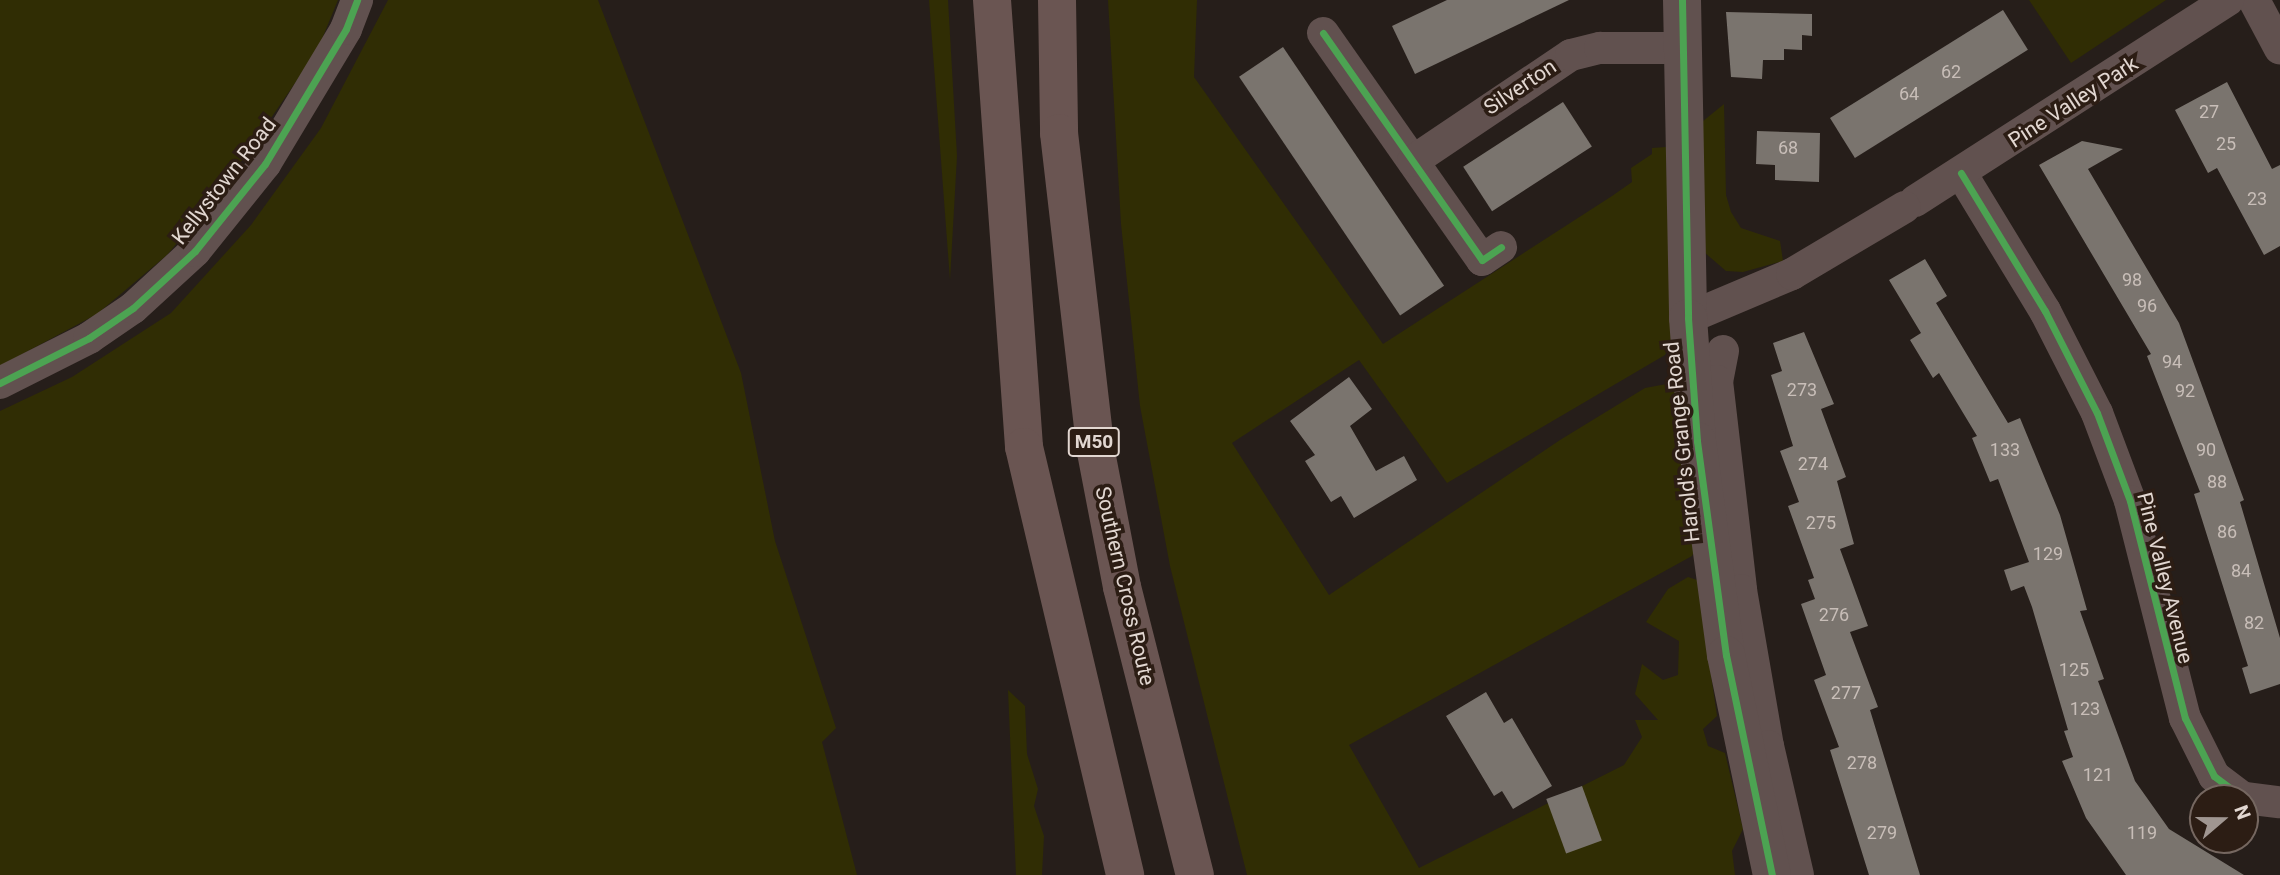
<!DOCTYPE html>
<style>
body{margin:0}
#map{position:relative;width:2280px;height:875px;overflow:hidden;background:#261e1a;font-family:Roboto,sans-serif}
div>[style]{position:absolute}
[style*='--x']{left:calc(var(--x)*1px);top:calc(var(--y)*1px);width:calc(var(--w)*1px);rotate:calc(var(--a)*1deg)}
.green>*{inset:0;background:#302d04}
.building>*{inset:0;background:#7a746e;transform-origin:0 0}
.minor>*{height:32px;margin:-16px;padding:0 16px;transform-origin:16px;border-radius:16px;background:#61514f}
.tertiary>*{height:38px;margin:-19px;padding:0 19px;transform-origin:19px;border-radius:19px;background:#61514f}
.motorway>*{height:38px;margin:-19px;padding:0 19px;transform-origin:19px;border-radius:19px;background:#6a5552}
.cycleway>*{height:7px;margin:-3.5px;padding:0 3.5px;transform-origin:3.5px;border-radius:3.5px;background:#4ca352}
span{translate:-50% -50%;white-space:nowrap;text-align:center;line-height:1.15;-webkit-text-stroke:7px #2c1d14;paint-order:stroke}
.number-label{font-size:18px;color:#c8beb8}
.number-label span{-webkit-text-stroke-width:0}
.shield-label span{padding:2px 5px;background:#2c1d14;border:2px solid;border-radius:5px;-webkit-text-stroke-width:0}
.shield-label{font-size:19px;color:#e2d7d1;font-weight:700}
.street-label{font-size:21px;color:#e2d7d1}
.north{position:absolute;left:2189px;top:784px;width:70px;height:70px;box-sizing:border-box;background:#2c1d14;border:2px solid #756760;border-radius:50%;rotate:70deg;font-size:19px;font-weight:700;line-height:28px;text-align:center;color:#e2d7d1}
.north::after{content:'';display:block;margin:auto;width:24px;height:32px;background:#a09691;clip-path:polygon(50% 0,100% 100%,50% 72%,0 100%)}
</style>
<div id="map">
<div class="green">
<i style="clip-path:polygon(0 0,338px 0,317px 51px,225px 185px,167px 255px,97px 314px,0 366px)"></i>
<i style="clip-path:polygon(388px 0,598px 0,741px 373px,775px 541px,836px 728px,822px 742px,857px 875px,0 875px,0 411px,72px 377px,171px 313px,251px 225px,321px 128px)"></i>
<i style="clip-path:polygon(929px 0,948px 0,957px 156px,950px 280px)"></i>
<i style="clip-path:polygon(1108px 0,1197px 0,1194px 77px,1383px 344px,1612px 196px,1632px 182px,1631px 168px,1652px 154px,1652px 148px,1666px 147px,1672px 342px,1665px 355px,1447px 483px,1359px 360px,1232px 443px,1329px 595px,1560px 440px,1645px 388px,1672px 383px,1678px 389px,1696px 547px,1692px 556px,1349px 745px,1419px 868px,1624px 765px,1642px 737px,1635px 720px,1658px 720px,1635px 694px,1642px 664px,1663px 680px,1678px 675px,1679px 641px,1646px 622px,1668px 589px,1688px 577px,1697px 580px,1717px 716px,1703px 729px,1708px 746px,1725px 753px,1743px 829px,1732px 851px,1735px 875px,1247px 875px,1170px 566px,1140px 406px,1121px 224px)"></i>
<i style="clip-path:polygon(2029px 0,2166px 0,2071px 63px)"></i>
<i style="clip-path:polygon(1724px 104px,1726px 195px,1731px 212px,1741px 228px,1780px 241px,1783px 261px,1743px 272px,1726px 271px,1704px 252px,1697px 126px)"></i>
<i style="clip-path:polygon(1008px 690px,1025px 706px,1027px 754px,1038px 789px,1034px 806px,1044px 836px,1042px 875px,1016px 875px)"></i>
</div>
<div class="building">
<i style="clip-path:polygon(1447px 0,1569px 0,1415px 74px,1392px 26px)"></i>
<i style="left:2003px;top:10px;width:47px;height:204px;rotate:58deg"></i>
<i style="clip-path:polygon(1726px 12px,1812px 14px,1812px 36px,1802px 35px,1802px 50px,1784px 49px,1784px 60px,1763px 60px,1762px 79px,1731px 77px)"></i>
<i style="left:1283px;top:47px;width:288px;height:53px;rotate:56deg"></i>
<i style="clip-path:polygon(2227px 82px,2272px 169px,2280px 165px,2280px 246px,2264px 255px,2217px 168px,2208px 173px,2175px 110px)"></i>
<i style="left:1563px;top:102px;width:53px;height:119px;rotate:57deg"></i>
<i style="clip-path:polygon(1757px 131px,1820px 133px,1819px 182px,1775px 180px,1775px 165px,1756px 164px)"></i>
<i style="clip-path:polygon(2082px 141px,2123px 149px,2088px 169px,2179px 323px,2244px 500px,2240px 502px,2280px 638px,2280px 684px,2250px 694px,2242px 668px,2248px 666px,2194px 494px,2200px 492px,2147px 356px,2151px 354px,2039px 165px)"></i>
<i style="clip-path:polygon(1925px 259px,1947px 296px,1936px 303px,2008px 423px,2020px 418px,2060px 515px,2087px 610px,2080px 611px,2104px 679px,2098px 681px,2135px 781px,2169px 829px,2244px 875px,2126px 875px,2086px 818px,2062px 761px,2073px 757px,2064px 731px,2068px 730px,2032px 607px,2024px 586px,2011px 591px,2004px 570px,2029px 562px,1998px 479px,1990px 482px,1972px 438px,1977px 436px,1939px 373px,1933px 378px,1910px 340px,1921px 333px,1889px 280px)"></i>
<i style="clip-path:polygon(1804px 332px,1834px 404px,1821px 409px,1846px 477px,1837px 481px,1854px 544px,1840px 549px,1868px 626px,1850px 632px,1878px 707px,1870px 710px,1920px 875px,1869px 875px,1830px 750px,1839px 747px,1814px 680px,1826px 675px,1801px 604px,1815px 599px,1808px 580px,1814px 578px,1788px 506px,1799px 502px,1780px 451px,1793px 446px,1771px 375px,1782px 371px,1773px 343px)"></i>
<i style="clip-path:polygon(1349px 377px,1372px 409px,1350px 426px,1376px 471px,1404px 456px,1417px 480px,1354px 518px,1341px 496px,1331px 502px,1305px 461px,1315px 455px,1290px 421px)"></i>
<i style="clip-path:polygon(1486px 692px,1504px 723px,1512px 718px,1552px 786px,1513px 809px,1502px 791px,1494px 796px,1446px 716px)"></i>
<i style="left:1582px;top:786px;width:58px;height:38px;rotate:70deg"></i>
</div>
<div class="minor">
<i style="--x:2254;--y:0;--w:55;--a:62"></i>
<i style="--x:1323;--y:33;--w:277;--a:55"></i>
<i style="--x:1482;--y:260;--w:23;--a:-34"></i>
<i style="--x:1413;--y:161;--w:190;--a:-33.9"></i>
<i style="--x:1571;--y:55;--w:30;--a:-14"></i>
<i style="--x:1600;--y:48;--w:82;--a:0"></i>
<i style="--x:1961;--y:173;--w:162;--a:58.7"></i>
<i style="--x:2045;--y:311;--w:114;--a:63"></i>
<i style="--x:2097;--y:413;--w:94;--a:69.4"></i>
<i style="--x:2130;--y:501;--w:224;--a:75.8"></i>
<i style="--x:2185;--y:718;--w:65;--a:63.4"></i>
<i style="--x:2214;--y:776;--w:36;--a:37"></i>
<i style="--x:1915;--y:201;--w:372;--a:-32.7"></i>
<i style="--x:1688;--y:318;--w:113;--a:-22.9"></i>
<i style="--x:1792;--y:274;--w:131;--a:-30.7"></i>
<i style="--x:1723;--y:351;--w:31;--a:101"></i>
<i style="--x:1717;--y:381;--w:210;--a:83.4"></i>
<i style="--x:1741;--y:590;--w:158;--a:80.2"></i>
<i style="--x:1768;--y:746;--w:132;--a:76.9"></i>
<i style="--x:0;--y:383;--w:100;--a:-26.8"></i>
<i style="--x:89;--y:338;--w:53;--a:-34.3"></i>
<i style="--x:133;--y:308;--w:84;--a:-42.6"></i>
<i style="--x:195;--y:251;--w:112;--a:-51.2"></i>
<i style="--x:265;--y:164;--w:157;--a:-59"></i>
<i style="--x:346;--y:29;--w:31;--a:-69"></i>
<i style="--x:2245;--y:798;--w:35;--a:7"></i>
</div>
<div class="tertiary">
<i style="--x:1682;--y:0;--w:318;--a:88.9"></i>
<i style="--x:1688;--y:318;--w:123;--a:85.8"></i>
<i style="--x:1697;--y:441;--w:216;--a:82.3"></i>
<i style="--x:1726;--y:655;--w:225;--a:78.2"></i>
</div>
<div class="motorway">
<i style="--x:992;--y:0;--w:448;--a:85.9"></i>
<i style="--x:1024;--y:447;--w:440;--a:76.7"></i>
<i style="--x:1057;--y:0;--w:133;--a:89.1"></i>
<i style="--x:1059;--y:133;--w:321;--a:83.4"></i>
<i style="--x:1096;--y:452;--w:137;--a:79.1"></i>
<i style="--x:1122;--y:587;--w:297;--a:75.8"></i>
</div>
<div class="cycleway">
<i style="--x:1682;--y:0;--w:318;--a:88.9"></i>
<i style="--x:1688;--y:318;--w:123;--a:85.8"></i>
<i style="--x:1697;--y:441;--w:216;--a:82.3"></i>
<i style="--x:1726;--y:655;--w:225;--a:78.2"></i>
<i style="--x:1323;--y:33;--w:277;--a:55"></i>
<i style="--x:1482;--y:260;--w:23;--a:-34"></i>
<i style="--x:1961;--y:173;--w:162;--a:58.7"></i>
<i style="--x:2045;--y:311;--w:114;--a:63"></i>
<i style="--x:2097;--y:413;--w:94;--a:69.4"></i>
<i style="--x:2130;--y:501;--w:224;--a:75.8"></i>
<i style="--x:2185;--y:718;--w:65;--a:63.4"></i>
<i style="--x:2214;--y:776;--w:36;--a:37"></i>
<i style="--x:0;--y:383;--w:100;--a:-26.8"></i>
<i style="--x:89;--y:338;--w:53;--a:-34.3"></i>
<i style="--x:133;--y:308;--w:84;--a:-42.6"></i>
<i style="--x:195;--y:251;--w:112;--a:-51.2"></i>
<i style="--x:265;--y:164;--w:157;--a:-59"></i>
<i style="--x:346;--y:29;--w:31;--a:-69"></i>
</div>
<div class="number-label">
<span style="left:1951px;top:72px">62</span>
<span style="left:1909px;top:94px">64</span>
<span style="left:2209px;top:112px">27</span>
<span style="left:2226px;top:144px">25</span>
<span style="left:1788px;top:148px">68</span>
<span style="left:2257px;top:199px">23</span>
<span style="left:2132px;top:280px">98</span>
<span style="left:2147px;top:306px">96</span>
<span style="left:2172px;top:362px">94</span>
<span style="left:1802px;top:390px">273</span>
<span style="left:2185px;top:391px">92</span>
<span style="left:2005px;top:450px">133</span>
<span style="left:2206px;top:450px">90</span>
<span style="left:1813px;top:464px">274</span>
<span style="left:2217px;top:482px">88</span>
<span style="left:1821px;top:523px">275</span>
<span style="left:2227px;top:532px">86</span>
<span style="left:2048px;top:554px">129</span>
<span style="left:2241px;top:571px">84</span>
<span style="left:1834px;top:615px">276</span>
<span style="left:2254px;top:623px">82</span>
<span style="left:2074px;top:670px">125</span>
<span style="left:1846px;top:693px">277</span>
<span style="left:2085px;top:709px">123</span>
<span style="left:1862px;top:763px">278</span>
<span style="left:2098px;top:775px">121</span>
<span style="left:1882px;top:833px">279</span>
<span style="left:2142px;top:833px">119</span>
</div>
<div class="shield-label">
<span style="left:1094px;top:442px">M50</span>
</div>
<div class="street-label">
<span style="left:1520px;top:87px;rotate:-34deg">Silverton</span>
<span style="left:2073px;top:102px;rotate:-33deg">Pine Valley Park</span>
<span style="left:224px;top:181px;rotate:-52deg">Kellystown Road</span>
<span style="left:1682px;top:442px;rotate:-96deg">Harold's Grange Road</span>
<span style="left:2165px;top:578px;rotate:76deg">Pine Valley Avenue</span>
<span style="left:1125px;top:586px;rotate:77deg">Southern Cross Route</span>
</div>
<div class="north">N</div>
</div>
